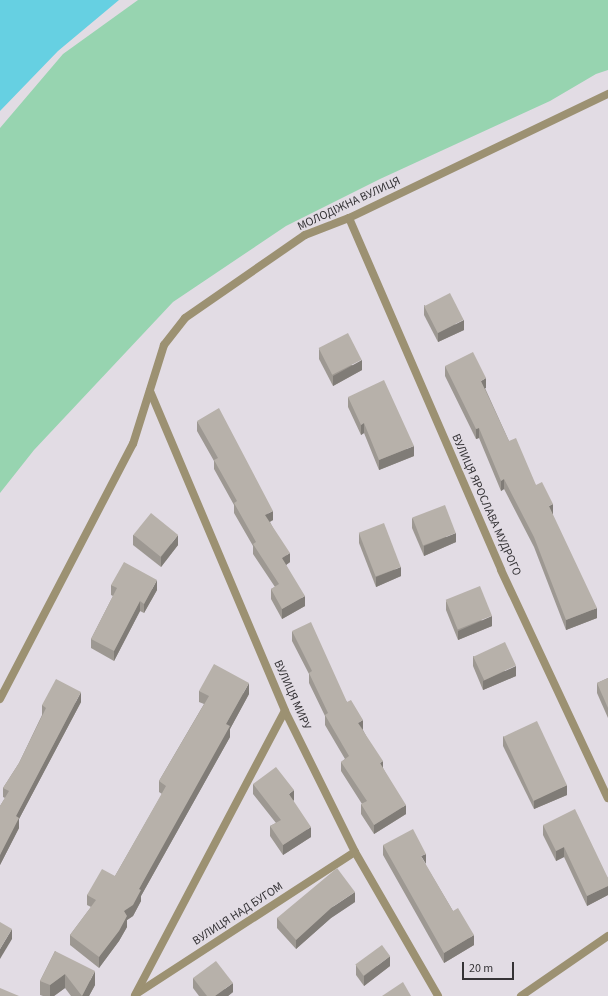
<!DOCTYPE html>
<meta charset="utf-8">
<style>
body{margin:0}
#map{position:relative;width:608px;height:996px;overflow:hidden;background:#e2dce4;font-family:"Source Sans 3",sans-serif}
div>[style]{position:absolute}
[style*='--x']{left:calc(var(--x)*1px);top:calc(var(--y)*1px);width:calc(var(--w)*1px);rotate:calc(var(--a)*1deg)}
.green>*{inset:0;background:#97d4b0}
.water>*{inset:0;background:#66d0e2}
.street>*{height:8px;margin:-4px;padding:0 4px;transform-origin:4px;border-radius:4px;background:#9c9172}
.wall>*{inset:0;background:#9d9892}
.shaded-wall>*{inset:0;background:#807c77}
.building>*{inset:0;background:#b7b1aa;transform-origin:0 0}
span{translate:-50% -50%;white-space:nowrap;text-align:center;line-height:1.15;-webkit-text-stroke:3.5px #e2dce4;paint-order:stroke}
.street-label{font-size:12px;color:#353336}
.scale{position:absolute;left:462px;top:962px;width:52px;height:18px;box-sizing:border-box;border:2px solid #353336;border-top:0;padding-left:5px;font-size:12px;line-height:14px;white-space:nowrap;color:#353336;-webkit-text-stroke:3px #e2dce4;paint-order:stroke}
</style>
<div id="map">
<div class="green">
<i style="clip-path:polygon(138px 0,608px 0,608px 70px,596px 74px,550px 101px,380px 179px,286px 226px,173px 302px,34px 450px,0 493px,0 128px,63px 54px)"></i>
</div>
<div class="water">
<i style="clip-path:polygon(0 0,119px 0,58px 51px,0 111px)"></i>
</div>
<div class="street">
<i style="--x:349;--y:218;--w:383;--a:66.6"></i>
<i style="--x:501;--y:570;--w:252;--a:64.9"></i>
<i style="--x:150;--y:391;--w:347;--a:67.1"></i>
<i style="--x:285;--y:711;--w:157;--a:63.6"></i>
<i style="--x:355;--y:852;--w:166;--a:60"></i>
<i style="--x:0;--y:699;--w:288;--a:-62.5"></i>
<i style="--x:133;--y:444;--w:104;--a:-72.6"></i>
<i style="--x:164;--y:345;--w:34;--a:-52"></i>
<i style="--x:185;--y:318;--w:146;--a:-34.7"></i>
<i style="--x:305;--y:235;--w:47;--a:-21.1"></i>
<i style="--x:349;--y:218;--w:287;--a:-25.6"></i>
<i style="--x:136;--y:994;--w:261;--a:-33"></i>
<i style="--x:135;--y:995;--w:321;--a:-62.2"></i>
<i style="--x:521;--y:996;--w:106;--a:-34.6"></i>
</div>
<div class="wall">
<i style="clip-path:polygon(424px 305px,464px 330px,438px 342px,424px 315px)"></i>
<i style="clip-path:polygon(319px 349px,362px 370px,333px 386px,319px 359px)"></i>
<i style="clip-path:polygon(445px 366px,486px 388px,485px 388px,509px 441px,553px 514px,552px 514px,597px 618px,566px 630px,534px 547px,504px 489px,501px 491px,479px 438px,476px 439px,445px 376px)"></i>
<i style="clip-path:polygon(348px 397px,414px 456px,379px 470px,364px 433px,361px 435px,348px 407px)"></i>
<i style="clip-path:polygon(197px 421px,273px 520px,270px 522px,290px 562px,286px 565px,305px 606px,282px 619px,271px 599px,271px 589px,275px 587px,253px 554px,253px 546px,234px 513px,234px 505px,214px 469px,214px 461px,197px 431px)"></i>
<i style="clip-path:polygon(412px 518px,456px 542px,424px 556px,412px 528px)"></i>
<i style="clip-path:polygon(359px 533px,401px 576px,376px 587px,359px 543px)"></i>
<i style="clip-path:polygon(133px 535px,178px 545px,161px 567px,133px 545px)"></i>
<i style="clip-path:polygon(111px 585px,157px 590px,144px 613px,140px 611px,114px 661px,91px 648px,91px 639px,113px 596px,111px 595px)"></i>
<i style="clip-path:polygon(446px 601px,492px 626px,458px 640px,446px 610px)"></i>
<i style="clip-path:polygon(292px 631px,347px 702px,363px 730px,383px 768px,406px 814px,374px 834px,361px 814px,361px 804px,362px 804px,341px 771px,341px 762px,345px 759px,325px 725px,325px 716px,309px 683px,309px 674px,292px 641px)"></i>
<i style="clip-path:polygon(473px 656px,516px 676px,483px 690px,473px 666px)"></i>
<i style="clip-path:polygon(608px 678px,608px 718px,597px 693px,597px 683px)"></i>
<i style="clip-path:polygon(199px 691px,249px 694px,230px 729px,230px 737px,141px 896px,141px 901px,133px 916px,127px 920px,127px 927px,119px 941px,99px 968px,70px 945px,70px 935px,91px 907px,87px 905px,87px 895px,115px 876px,162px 794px,159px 792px,159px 781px,204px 704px,199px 702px)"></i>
<i style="clip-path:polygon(81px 702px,19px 819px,19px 828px,0 865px,0 806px,5px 798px,3px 797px,3px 788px,19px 763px,42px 715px,42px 705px)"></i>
<i style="clip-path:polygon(503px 736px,567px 795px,534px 809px,503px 746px)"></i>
<i style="clip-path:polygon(253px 784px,294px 800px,293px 801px,311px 837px,283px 855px,270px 836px,270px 826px,276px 823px,253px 794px)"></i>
<i style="clip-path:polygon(543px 825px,608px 878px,608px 895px,587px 906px,564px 857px,556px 861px,543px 835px)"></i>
<i style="clip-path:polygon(383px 845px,425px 864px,453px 911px,474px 945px,444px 963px,383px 855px)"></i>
<i style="clip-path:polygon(355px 902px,331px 918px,296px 949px,277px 928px,277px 918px)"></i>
<i style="clip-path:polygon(55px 951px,95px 985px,89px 996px,71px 996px,65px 988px,54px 996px,43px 996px,40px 995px,40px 981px)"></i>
<i style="clip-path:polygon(356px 965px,390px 966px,364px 986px,356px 975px)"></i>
<i style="clip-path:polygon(193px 978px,233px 992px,228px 996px,199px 996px,193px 988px)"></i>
</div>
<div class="shaded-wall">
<i style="clip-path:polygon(464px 320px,464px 330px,438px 342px,438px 333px)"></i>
<i style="clip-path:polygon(362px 360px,362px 370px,333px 386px,333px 376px)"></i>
<i style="clip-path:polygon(486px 378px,486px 388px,481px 390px,481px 381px)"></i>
<i style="clip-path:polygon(364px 423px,364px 433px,361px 435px,361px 425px)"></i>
<i style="clip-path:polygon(479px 428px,479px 438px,476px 439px,476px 429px)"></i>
<i style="clip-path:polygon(414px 446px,414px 456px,379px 470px,379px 460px)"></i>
<i style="clip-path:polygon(504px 479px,504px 489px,501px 491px,501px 481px)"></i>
<i style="clip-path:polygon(553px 504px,553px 514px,549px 516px,549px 506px)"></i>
<i style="clip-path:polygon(273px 511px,273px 520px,265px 524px,265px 515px)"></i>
<i style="clip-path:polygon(456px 533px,456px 542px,424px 556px,424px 546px)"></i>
<i style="clip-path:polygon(178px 535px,178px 545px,161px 567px,161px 557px)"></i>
<i style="clip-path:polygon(290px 553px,290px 562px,282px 568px,282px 558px)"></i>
<i style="clip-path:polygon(401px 567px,401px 576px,376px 587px,376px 577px)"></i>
<i style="clip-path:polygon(157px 580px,157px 590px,144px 613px,144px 604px)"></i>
<i style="clip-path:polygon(305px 596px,305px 606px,282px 619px,282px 609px)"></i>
<i style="clip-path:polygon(140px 601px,140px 611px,114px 661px,114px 651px)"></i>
<i style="clip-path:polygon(597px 608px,597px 618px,566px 630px,566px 620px)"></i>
<i style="clip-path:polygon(492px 616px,492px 626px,458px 640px,458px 631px)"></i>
<i style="clip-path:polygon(516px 666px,516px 676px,483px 690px,483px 681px)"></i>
<i style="clip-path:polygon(249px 683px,249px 694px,230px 729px,230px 737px,141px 896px,141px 901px,133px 916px,127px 920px,127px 927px,119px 941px,99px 968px,99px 957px,124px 911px,139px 889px,226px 724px)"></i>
<i style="clip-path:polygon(81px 692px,81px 702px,19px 819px,19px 828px,0 865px,0 855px,16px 816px)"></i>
<i style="clip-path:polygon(363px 720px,363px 730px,358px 723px)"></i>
<i style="clip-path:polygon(383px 761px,383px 771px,380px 763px)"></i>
<i style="clip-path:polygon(567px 785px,567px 795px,534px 809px,534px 800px)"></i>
<i style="clip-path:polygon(294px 790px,294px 800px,289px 804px,289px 794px)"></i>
<i style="clip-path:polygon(406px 805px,406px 814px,374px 834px,374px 825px)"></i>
<i style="clip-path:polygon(311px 827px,311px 837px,283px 855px,283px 845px)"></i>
<i style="clip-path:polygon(564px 847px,564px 857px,556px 861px,556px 851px)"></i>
<i style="clip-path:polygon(426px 854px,426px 864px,421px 856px)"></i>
<i style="clip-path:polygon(608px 886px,608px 895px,587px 906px,587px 896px)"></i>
<i style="clip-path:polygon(355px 892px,355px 902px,331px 918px,296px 949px,296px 940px,331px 908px)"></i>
<i style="clip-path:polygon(12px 929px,12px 939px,0 959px,0 949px)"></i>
<i style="clip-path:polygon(474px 935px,474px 945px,444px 963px,444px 953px)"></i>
<i style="clip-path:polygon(390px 956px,390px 966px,364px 986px,364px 976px)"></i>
<i style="clip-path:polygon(95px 971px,95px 985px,89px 996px,82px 996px)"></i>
<i style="clip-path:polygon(65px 974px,65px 988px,54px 996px,50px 996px,50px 985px)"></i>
<i style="clip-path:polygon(233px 983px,233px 992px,228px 996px,215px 996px)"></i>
</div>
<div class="building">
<i style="left:450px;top:293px;width:30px;height:29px;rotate:63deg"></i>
<i style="left:348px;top:333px;width:30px;height:33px;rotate:63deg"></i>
<i style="clip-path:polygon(473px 352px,486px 378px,481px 381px,509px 441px,516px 438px,536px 485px,542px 482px,553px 504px,549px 506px,597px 608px,566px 620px,534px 537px,504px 479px,501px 481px,479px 428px,476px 429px,445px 366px)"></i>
<i style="clip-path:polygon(384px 380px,414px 446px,379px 460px,364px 423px,361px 425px,348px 397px)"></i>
<i style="clip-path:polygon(219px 408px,273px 511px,265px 515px,290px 553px,282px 558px,305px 596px,282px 609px,271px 589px,279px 584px,253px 544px,256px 542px,234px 503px,237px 501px,214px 460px,218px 458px,197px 421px)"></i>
<i style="left:445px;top:505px;width:30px;height:35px;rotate:69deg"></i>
<i style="left:151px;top:513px;width:35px;height:28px;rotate:39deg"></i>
<i style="left:384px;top:523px;width:47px;height:27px;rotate:69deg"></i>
<i style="clip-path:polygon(124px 562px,157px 580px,144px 604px,140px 601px,114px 651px,91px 639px,117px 588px,111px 585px)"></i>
<i style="left:480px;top:586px;width:32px;height:37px;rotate:68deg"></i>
<i style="clip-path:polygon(311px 622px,347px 702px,351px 700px,363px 720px,358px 723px,383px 761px,380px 763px,406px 805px,374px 825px,361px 804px,367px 801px,341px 762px,349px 756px,325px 715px,328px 713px,309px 673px,312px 671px,292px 631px)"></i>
<i style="left:505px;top:642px;width:26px;height:35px;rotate:65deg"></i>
<i style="clip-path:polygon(214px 664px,249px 683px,226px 724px,230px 726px,139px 889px,141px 890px,133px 905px,124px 911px,127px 916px,119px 931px,99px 957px,70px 935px,96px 900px,87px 895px,102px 869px,115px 876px,166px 786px,159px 781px,209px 696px,199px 691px)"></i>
<i style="clip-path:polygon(608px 678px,608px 708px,597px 683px)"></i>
<i style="clip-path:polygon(56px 679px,81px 692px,16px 816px,19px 818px,0 855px,0 806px,9px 791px,3px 788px,19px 763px,46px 708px,42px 705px)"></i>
<i style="left:537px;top:721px;width:71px;height:37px;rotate:65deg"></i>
<i style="clip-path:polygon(276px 767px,294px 790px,289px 794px,311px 827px,283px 845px,270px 826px,281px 820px,253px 784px)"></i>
<i style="clip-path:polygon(575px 809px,608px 878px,608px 886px,587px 896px,564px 847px,556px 851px,543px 825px)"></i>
<i style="clip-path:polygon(413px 829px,426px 854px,421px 856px,453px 911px,458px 908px,474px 935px,444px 953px,383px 845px)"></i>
<i style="clip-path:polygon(337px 868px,355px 892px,331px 908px,296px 940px,277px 918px)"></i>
<i style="clip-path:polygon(0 922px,12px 929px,0 949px)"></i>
<i style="left:382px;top:945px;width:14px;height:33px;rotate:54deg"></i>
<i style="clip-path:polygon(55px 951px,95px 971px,82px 996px,65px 974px,50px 985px,40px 981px)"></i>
<i style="clip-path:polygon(216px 961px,233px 983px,215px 996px,207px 996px,193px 978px)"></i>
<i style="clip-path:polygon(403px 982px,411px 996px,382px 996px)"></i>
<i style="clip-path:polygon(0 988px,19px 996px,0 996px)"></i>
</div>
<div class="street-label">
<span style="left:349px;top:204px;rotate:-25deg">МОЛОДІЖНА ВУЛИЦЯ</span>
<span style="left:486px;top:505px;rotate:66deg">ВУЛИЦЯ ЯРОСЛАВА МУДРОГО</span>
<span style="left:292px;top:695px;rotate:66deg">ВУЛИЦЯ МИРУ</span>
<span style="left:238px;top:914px;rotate:-33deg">ВУЛИЦЯ НАД БУГОМ</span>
</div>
<div class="scale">20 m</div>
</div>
